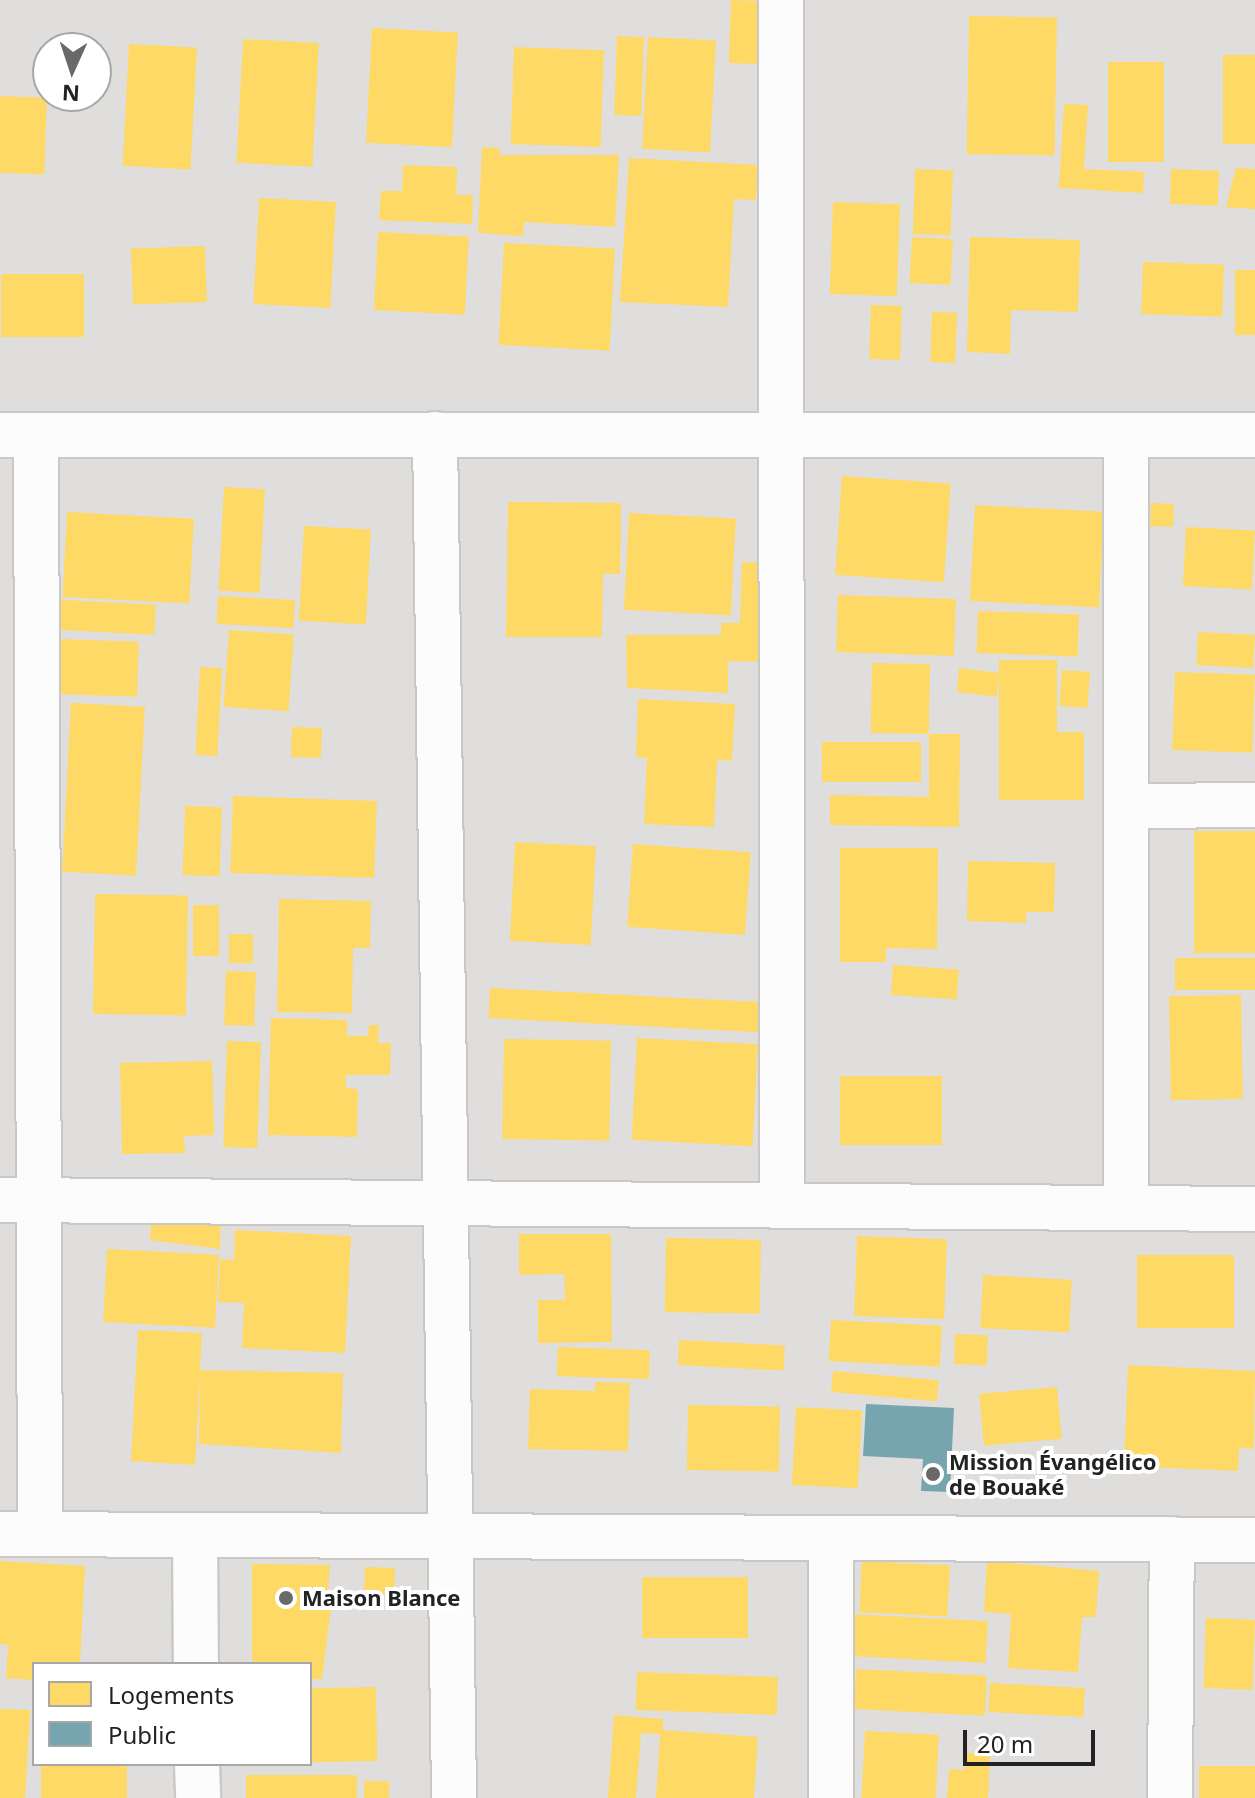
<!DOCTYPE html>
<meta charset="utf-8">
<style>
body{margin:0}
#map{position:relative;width:1255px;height:1798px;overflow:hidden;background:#f0eeeb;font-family:"Noto Sans",sans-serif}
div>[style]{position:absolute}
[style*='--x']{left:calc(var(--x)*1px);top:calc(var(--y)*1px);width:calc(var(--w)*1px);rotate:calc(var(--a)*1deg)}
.residential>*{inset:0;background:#dfdedc}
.homes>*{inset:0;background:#ffd966;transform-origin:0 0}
.public>*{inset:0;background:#76a5af}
.roads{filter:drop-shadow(2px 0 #c9c8c7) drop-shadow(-2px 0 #c9c8c7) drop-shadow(0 2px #c9c8c7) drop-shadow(0 -2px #c9c8c7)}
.minor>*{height:44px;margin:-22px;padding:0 22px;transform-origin:22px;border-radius:22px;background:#fdfcfc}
.dots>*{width:22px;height:22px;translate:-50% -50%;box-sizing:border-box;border:4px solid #fff;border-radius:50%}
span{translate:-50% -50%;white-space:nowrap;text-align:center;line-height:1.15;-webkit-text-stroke:8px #fff;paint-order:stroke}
.poi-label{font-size:22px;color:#222;font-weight:700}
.left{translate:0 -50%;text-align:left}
.legend{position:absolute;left:32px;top:1662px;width:280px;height:104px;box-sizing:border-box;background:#fff;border:2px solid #a7a7a7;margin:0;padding:10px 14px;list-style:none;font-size:24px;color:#222}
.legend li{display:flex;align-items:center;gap:16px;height:40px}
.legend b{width:40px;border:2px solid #a7a7a7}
.north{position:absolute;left:32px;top:32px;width:80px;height:80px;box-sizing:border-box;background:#fff;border:2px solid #a7a7a7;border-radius:50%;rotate:183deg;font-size:22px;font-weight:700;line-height:32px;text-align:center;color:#222}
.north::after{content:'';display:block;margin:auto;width:28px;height:36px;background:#6a6968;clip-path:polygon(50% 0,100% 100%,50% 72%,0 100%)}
.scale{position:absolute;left:963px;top:1730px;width:132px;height:36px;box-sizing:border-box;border:4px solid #222;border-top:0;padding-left:10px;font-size:24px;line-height:28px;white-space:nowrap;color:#222;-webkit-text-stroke:6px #fff;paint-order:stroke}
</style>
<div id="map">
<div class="residential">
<i style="clip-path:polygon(evenodd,0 0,1255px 0,1255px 1798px,0 1798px,0 0,48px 48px,96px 48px,96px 96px,48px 96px,48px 48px,0 0,34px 1664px,310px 1664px,310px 1764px,34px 1764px,34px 1664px)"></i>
</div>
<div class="homes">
<i style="left:731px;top:0;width:29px;height:63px;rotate:2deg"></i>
<i style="left:969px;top:16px;width:88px;height:138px;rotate:1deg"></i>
<i style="left:372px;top:28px;width:86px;height:115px;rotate:3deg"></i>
<i style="left:617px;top:36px;width:27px;height:79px;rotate:2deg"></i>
<i style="left:648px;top:37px;width:68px;height:112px;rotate:3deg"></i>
<i style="left:243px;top:39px;width:76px;height:124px;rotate:3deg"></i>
<i style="left:129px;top:44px;width:68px;height:122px;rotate:3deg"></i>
<i style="left:514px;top:47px;width:90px;height:97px;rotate:2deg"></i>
<i style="left:1255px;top:55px;width:89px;height:32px;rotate:90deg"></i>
<i style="left:1108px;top:62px;width:56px;height:100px"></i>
<i style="left:0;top:96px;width:47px;height:77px;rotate:2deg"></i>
<i style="clip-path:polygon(1064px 104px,1088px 105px,1084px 169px,1144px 172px,1143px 193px,1059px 188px)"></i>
<i style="clip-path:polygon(482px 147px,500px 148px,499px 155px,619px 155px,615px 227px,524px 222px,523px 236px,478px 233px)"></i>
<i style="clip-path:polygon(629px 158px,758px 165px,756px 200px,734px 199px,728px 307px,620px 302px)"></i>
<i style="clip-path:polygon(403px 165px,457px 167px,456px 195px,473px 195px,472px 224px,379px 220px,381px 191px,402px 191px)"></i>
<i style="clip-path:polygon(1236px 168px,1255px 169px,1255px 209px,1226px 207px)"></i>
<i style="left:915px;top:169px;width:38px;height:65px;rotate:2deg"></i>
<i style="left:1171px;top:169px;width:48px;height:35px;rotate:2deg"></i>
<i style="left:259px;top:198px;width:77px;height:106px;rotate:3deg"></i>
<i style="left:833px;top:202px;width:67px;height:92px;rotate:2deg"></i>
<i style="left:378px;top:232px;width:91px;height:78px;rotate:3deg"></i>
<i style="left:912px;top:237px;width:41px;height:46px;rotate:3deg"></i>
<i style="clip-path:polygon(970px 237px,1080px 240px,1078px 312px,1011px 310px,1010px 354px,967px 352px)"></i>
<i style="left:504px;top:243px;width:111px;height:102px;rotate:3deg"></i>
<i style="left:205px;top:246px;width:56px;height:74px;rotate:88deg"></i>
<i style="left:1143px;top:262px;width:81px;height:52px;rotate:2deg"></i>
<i style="left:1235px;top:270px;width:20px;height:65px"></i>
<i style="left:1px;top:274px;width:83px;height:63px"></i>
<i style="left:871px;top:305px;width:31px;height:54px;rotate:2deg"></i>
<i style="left:932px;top:312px;width:25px;height:50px;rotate:2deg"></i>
<i style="left:842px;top:476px;width:109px;height:99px;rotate:4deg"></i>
<i style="left:224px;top:487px;width:41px;height:104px;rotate:3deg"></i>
<i style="clip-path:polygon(508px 502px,621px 503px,620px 574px,603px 574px,602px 637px,506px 637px)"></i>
<i style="left:1151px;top:503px;width:23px;height:23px;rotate:2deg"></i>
<i style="left:975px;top:505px;width:129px;height:96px;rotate:3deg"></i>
<i style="left:67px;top:512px;width:127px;height:85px;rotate:3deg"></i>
<i style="left:629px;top:513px;width:107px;height:97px;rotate:3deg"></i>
<i style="left:304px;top:526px;width:67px;height:95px;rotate:3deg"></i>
<i style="left:1186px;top:527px;width:69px;height:59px;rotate:3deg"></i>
<i style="clip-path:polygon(742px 562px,763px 563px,760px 662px,728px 661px,728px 693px,627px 688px,626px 635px,721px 635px,721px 623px,740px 623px)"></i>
<i style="left:838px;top:595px;width:118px;height:57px;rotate:2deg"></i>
<i style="left:218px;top:596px;width:77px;height:28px;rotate:3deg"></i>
<i style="left:46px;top:599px;width:110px;height:30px;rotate:3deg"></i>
<i style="left:978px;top:611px;width:101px;height:42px;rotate:2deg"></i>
<i style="left:229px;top:630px;width:65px;height:77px;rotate:4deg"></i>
<i style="left:1198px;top:632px;width:57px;height:33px;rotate:3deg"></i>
<i style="left:58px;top:639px;width:81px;height:55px;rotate:2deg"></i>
<i style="clip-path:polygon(999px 660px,1057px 660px,1057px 732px,1084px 732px,1084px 800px,999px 800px,999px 673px,997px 697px,957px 692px,959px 668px,999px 673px)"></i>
<i style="left:872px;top:663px;width:58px;height:70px;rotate:1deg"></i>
<i style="left:200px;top:667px;width:22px;height:88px;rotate:3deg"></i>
<i style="left:1062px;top:670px;width:28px;height:36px;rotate:4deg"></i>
<i style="left:1175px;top:672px;width:80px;height:78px;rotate:2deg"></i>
<i style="clip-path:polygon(638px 699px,735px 704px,732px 761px,717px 760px,714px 827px,644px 824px,647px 758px,636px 757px)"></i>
<i style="left:71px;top:703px;width:74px;height:169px;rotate:3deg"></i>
<i style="left:292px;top:727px;width:30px;height:30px;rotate:2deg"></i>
<i style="clip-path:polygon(929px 734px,960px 734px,959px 827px,830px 825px,830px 795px,929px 797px)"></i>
<i style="left:822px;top:742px;width:99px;height:40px"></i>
<i style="left:233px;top:796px;width:144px;height:77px;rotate:2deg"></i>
<i style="left:185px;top:806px;width:37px;height:69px;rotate:2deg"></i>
<i style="left:1255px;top:831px;width:122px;height:61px;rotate:90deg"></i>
<i style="left:515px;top:842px;width:81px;height:99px;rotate:3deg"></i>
<i style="left:633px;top:844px;width:118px;height:83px;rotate:4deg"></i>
<i style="clip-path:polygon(840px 848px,938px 848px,937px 949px,886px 948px,886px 962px,840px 962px)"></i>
<i style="clip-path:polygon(968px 861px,1055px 863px,1054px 912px,1026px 912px,1026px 923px,967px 921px)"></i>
<i style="left:95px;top:894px;width:93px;height:120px;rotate:1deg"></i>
<i style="clip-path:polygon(279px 899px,371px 901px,370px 948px,353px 948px,352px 1013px,277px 1012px)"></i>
<i style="left:193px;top:905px;width:26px;height:51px"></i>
<i style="left:229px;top:934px;width:24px;height:29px"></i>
<i style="left:1175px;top:958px;width:80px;height:32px"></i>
<i style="left:893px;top:965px;width:66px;height:30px;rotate:4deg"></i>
<i style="left:226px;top:971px;width:30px;height:54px;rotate:2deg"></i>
<i style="left:490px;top:988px;width:281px;height:30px;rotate:3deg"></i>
<i style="left:1241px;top:995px;width:104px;height:72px;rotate:89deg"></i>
<i style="clip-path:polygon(271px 1018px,347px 1020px,347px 1036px,368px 1036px,369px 1025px,379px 1025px,378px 1043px,391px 1043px,390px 1075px,346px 1075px,346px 1088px,358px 1089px,357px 1137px,268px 1135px)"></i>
<i style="left:637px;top:1038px;width:121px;height:102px;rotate:3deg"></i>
<i style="left:504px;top:1039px;width:107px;height:100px;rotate:1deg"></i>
<i style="left:227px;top:1041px;width:34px;height:106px;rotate:2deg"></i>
<i style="clip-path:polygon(212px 1061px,214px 1135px,184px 1136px,185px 1153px,122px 1154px,120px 1063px)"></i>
<i style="left:942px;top:1076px;width:69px;height:102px;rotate:90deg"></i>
<i style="clip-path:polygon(152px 1210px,221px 1213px,220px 1249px,150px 1240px)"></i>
<i style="clip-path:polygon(235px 1230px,351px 1236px,345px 1353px,242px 1348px,244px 1303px,218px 1302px,220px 1259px,234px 1260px)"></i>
<i style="clip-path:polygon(519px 1234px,611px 1234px,612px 1342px,538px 1343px,538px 1300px,565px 1300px,564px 1274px,519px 1275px)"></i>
<i style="left:857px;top:1236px;width:90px;height:80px;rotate:2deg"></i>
<i style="left:666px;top:1238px;width:95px;height:74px;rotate:1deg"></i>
<i style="left:107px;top:1249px;width:112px;height:73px;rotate:3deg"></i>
<i style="left:1137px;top:1255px;width:97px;height:73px"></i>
<i style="left:983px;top:1275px;width:89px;height:53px;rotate:3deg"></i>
<i style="left:831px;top:1320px;width:111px;height:41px;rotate:3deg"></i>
<i style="clip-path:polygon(138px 1330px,202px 1333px,200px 1370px,343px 1373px,341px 1453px,199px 1444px,200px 1377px,195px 1465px,131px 1461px)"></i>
<i style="left:955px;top:1334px;width:33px;height:30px;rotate:2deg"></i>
<i style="left:679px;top:1340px;width:106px;height:25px;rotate:3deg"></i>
<i style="left:558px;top:1347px;width:92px;height:29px;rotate:2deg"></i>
<i style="clip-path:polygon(1128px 1365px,1255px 1371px,1254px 1449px,1239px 1448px,1238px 1471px,1124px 1466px)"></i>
<i style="left:833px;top:1371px;width:106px;height:21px;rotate:5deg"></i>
<i style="clip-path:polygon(595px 1382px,630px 1383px,628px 1451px,528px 1449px,530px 1389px,595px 1391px)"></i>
<i style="left:1057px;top:1387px;width:52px;height:78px;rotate:85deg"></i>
<i style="left:688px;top:1405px;width:92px;height:65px;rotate:1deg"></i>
<i style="left:796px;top:1407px;width:66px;height:78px;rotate:3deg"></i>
<i style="clip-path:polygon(0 1561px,85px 1566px,80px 1664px,34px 1664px,34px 1680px,6px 1678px,8px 1645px,0 1644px)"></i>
<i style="left:862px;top:1561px;width:88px;height:51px;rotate:3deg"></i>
<i style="clip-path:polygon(987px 1561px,1099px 1571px,1096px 1617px,1082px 1617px,1078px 1672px,1008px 1668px,1011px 1614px,984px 1612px)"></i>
<i style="clip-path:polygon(252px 1564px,330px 1565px,328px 1592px,333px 1592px,322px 1679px,310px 1679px,310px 1664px,252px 1664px)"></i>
<i style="left:365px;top:1567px;width:30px;height:26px;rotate:2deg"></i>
<i style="left:642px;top:1577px;width:106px;height:61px"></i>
<i style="left:851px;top:1614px;width:137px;height:42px;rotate:3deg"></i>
<i style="left:1206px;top:1618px;width:49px;height:70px;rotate:2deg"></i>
<i style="left:856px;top:1669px;width:131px;height:40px;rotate:3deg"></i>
<i style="left:637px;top:1672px;width:141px;height:38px;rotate:2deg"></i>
<i style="left:990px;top:1683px;width:95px;height:29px;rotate:3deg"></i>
<i style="left:376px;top:1687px;width:74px;height:66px;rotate:89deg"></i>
<i style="clip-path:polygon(0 1709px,30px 1710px,25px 1798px,0 1798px)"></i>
<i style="clip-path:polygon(614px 1715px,663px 1719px,663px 1730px,758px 1737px,754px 1798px,656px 1798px,660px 1734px,641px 1733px,636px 1798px,608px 1798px)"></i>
<i style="left:865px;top:1731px;width:74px;height:67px;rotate:3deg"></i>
<i style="clip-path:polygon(966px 1753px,990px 1754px,988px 1798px,947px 1798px,949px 1769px,965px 1770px)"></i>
<i style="left:41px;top:1764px;width:86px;height:34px"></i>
<i style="left:1199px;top:1766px;width:56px;height:32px"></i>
<i style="left:246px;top:1775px;width:111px;height:23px"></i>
<i style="left:364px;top:1781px;width:25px;height:17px"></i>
</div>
<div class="public">
<i style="clip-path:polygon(866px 1404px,954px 1408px,950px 1492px,921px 1491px,923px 1459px,863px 1456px)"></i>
</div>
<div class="roads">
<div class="minor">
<i style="--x:781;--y:0;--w:1206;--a:89.95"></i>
<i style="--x:435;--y:434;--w:1364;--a:89.2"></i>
<i style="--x:0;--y:435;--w:1255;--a:0"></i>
<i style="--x:36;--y:435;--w:1099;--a:89.79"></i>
<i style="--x:1126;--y:435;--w:773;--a:90"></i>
<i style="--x:1126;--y:806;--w:129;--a:-0.4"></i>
<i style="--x:0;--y:1200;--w:1255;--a:0.41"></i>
<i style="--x:0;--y:1534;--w:1255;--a:0.27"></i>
<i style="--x:195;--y:1535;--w:129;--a:89.6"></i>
<i style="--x:197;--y:1764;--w:34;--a:88"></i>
<i style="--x:831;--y:1798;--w:260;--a:-90"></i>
<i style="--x:1170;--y:1798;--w:259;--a:-89.6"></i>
</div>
</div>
<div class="dots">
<i style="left:933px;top:1474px;background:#6a6968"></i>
<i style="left:286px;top:1598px;background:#6a6968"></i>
</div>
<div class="poi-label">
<span class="left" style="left:949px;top:1474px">Mission Évangélico<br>de Bouaké</span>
<span class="left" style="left:302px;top:1598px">Maison Blance</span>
</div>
<ul class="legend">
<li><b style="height:22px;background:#ffd966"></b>Logements</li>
<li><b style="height:22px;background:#76a5af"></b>Public</li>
</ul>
<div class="north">N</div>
<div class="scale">20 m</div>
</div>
